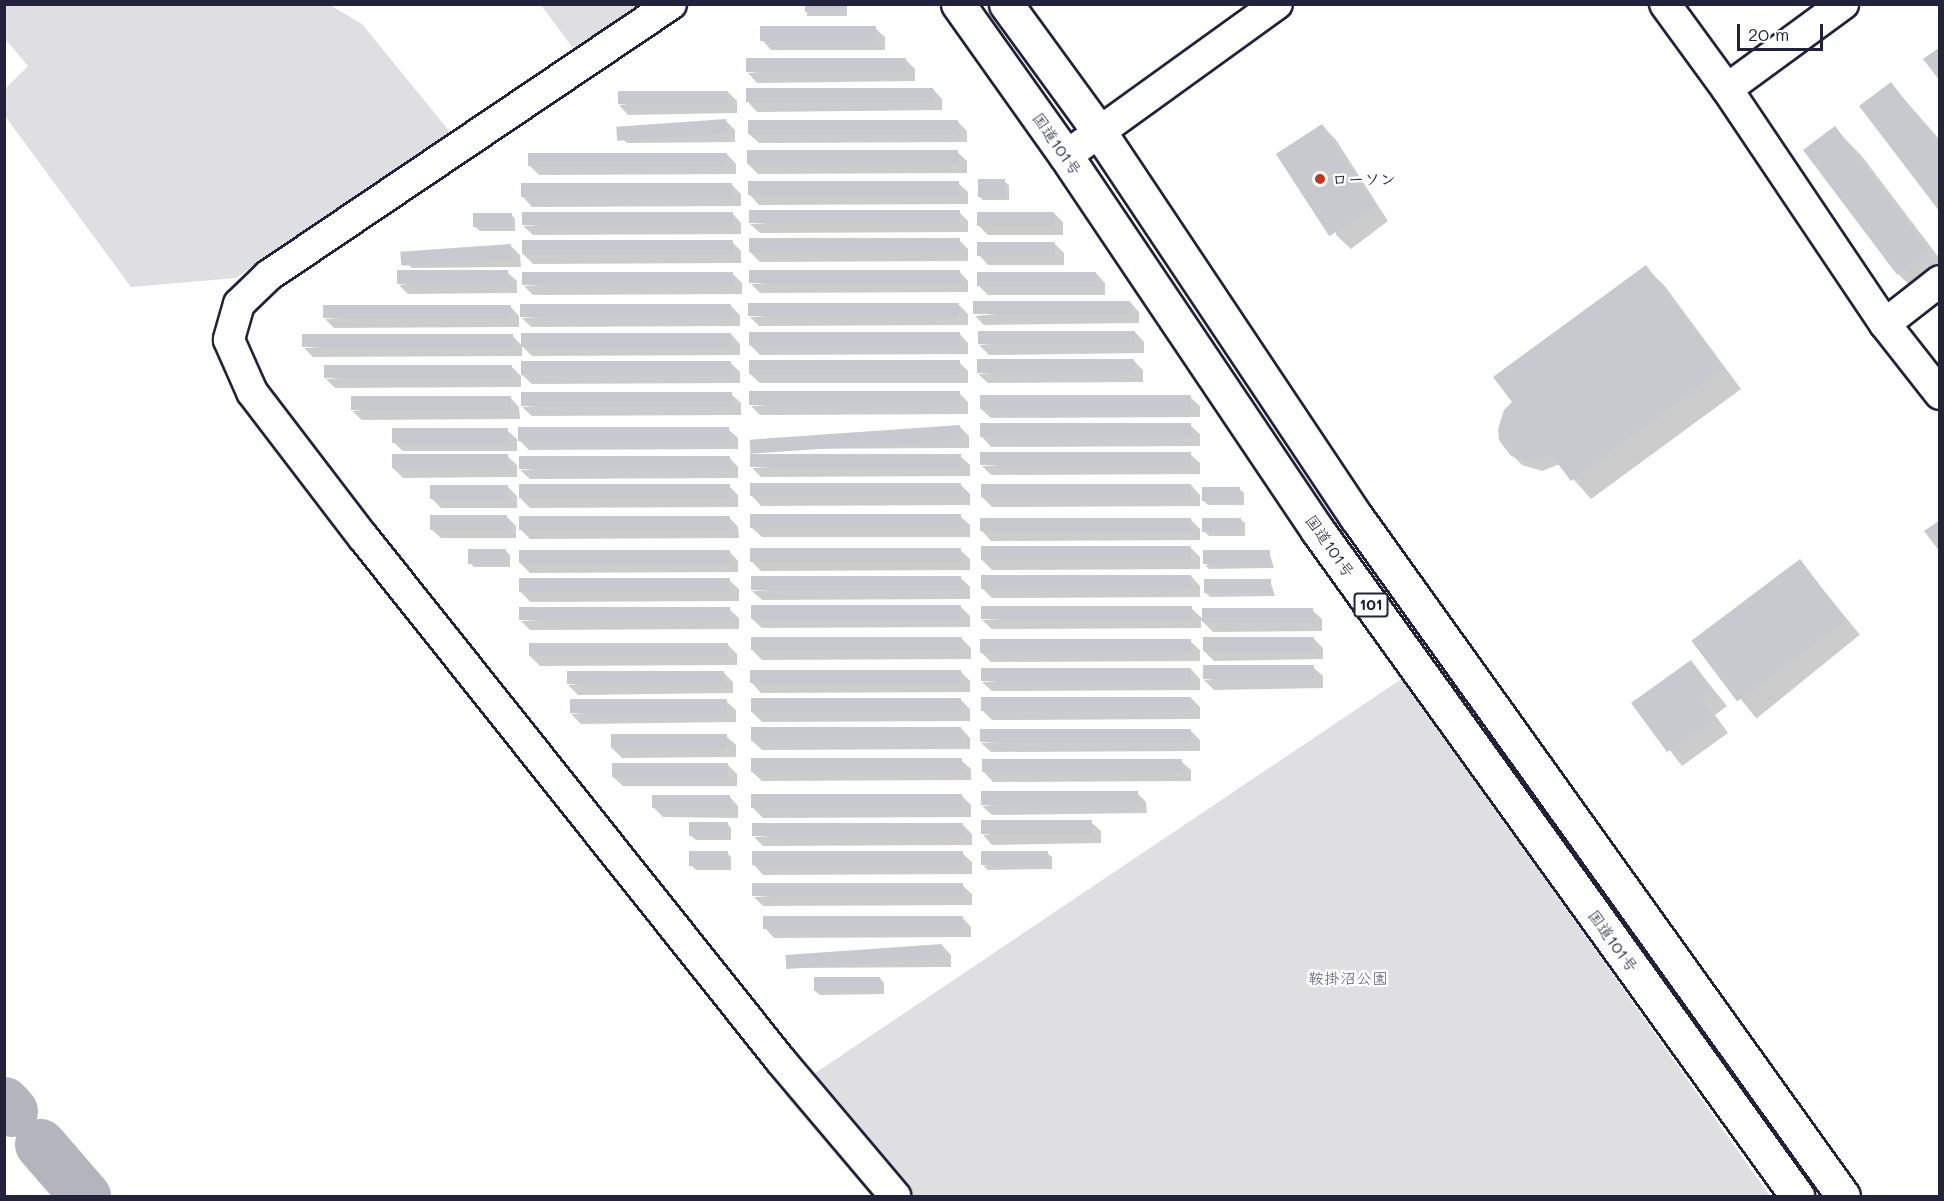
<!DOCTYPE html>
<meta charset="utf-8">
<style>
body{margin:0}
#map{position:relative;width:1944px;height:1201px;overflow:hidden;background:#fff;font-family:Mali,"Klee One",sans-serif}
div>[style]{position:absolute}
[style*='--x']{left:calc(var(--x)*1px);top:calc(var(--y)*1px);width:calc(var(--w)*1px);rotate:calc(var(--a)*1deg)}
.green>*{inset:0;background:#dfdfe2}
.shadow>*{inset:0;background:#0003;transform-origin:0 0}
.river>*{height:51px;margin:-25.5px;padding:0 25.5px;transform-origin:25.5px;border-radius:25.5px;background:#b4b4bc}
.building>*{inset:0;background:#c8c8cf;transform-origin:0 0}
.roads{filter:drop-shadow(2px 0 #22223b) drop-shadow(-2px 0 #22223b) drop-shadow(0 2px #22223b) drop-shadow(0 -2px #22223b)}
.street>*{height:30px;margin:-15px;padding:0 15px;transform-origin:15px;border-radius:15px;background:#fff}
.highway>*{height:33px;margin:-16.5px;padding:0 16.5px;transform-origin:16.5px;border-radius:16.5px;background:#fff}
.dots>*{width:16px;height:16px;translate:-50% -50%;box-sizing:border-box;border:3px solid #fff;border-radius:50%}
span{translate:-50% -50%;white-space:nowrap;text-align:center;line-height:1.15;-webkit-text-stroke:5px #fff;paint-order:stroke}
.shield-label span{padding:2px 4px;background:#fff;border:2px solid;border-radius:4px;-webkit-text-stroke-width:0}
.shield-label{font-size:15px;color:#22223b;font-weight:700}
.street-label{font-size:16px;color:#22223b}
.poi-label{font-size:16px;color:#22223b;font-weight:700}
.left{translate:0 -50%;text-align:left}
.park-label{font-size:16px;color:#5b5b6d}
.frame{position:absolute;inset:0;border:6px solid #22223b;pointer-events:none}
.scale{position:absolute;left:1737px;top:24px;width:86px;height:27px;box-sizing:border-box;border:3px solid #22223b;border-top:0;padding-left:8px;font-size:18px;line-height:21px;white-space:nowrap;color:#22223b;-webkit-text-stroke:4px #fff;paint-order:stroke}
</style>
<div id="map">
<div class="green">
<i style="clip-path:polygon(4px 5px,330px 5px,362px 24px,450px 132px,236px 278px,131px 287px,5px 116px,5px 89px,28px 66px,5px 39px)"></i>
<i style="clip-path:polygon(541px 5px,657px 5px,584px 63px)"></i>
<i style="clip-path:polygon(1403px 678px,1770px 1196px,871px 1196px,784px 1094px)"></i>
</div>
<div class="shadow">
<i style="left:807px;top:4px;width:40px;height:12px"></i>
<i style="clip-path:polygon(875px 28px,885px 37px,885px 50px,771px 50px,762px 40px)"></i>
<i style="clip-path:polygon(905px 59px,915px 69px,915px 81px,757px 83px,748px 73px)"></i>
<i style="clip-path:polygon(1891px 84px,1940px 140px,1940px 209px)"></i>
<i style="clip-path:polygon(933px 89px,942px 99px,942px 110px,757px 112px,748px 102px)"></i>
<i style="clip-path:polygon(728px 92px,737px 101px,737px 113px,628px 115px,619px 105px)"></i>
<i style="clip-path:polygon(726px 121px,735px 130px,735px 142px,627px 143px,617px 134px)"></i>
<i style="clip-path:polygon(958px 122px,967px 131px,967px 142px,759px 143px,749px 134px)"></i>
<i style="clip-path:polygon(1322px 125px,1336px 140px,1388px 221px,1351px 249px,1336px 235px)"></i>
<i style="clip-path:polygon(1834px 128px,1861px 155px,1940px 259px,1940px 289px,1925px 300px,1898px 274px)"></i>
<i style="clip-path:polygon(957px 152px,967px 161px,967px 173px,758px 174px,748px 164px)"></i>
<i style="clip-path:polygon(727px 154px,736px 164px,736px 174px,539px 175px,529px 165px)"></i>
<i style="clip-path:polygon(1004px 181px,1009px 185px,1009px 200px,983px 200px,979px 196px)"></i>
<i style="clip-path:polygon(958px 183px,968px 192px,968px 204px,759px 205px,750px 195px)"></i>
<i style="clip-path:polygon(732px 185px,741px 194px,741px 206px,532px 207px,523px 197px)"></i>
<i style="clip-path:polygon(959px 212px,968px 221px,968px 232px,760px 233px,750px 224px)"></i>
<i style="clip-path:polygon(732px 213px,741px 223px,741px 234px,533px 235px,523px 226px)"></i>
<i style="clip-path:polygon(1054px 213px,1063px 222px,1063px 235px,988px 235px,978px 225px)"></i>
<i style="clip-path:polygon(511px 214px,515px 219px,515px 231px,480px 231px,475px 227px)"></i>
<i style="clip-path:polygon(959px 240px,968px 249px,968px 261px,760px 262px,750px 252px)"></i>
<i style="clip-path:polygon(732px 242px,741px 251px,741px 263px,533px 264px,523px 254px)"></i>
<i style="clip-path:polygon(1054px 243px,1064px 253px,1064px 265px,988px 265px,979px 255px)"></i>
<i style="clip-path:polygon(511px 246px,520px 255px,521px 267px,412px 268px,402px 259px)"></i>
<i style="clip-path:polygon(1645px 267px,1664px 285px,1741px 389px,1591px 499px,1560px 464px,1542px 471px,1522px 465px,1505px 448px,1499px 429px)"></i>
<i style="clip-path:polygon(959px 271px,968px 281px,968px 292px,760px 293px,751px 284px)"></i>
<i style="clip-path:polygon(507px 272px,517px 281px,517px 293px,408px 294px,399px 285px)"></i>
<i style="clip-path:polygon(732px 273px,742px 283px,742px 294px,533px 295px,524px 286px)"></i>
<i style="clip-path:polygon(1096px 273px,1105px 283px,1105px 295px,988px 295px,978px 285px)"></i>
<i style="clip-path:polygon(1130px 302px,1139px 312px,1139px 323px,984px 325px,975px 316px)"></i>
<i style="clip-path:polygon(958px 304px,968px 314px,968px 325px,759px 326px,750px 317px)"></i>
<i style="clip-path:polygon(730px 305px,740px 315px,740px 326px,531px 327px,522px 318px)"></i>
<i style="clip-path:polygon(510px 306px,519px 316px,519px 327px,334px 328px,325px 319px)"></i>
<i style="clip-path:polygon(1135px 332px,1144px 342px,1144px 353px,989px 355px,979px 345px)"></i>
<i style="clip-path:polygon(959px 333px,968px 343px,968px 354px,760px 355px,750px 345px)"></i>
<i style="clip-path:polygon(731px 334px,740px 344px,740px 355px,532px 356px,522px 346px,522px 356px,313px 357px,304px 348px,512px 335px,522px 346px)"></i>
<i style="clip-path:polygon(1134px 361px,1143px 370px,1143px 382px,988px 383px,978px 374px)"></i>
<i style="clip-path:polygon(959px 362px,968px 371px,968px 383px,760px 383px,750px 374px)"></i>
<i style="clip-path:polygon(731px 363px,740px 372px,740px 383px,532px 384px,522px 375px)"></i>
<i style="clip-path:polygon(511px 366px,521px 376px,521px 387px,335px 388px,326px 379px)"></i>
<i style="clip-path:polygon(959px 393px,968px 402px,968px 414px,760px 415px,751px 406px)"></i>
<i style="clip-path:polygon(731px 394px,741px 403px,741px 415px,532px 416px,522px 407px)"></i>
<i style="clip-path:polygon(510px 397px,519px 407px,520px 419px,362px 420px,352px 411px)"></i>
<i style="clip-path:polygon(1190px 397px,1200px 406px,1200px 417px,991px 418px,981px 409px)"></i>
<i style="clip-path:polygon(1190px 425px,1200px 434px,1200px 446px,991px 447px,982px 437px)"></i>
<i style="clip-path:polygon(960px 427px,969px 436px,969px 448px,761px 449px,751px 440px)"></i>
<i style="clip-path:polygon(728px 429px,738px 438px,738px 449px,529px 450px,520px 441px)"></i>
<i style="clip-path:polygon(507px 430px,517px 439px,517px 451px,403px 451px,393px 442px)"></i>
<i style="clip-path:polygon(1190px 454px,1200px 463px,1200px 474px,991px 475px,982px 466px)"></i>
<i style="clip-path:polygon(507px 456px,517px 465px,517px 477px,403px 478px,393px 468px)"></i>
<i style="clip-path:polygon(960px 456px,970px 465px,970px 476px,761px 477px,752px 468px)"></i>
<i style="clip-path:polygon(729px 457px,738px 467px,738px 478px,530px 479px,520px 470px)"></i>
<i style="clip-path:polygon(960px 484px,970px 494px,970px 505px,761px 506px,752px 496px)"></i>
<i style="clip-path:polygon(1191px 485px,1200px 495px,1200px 506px,992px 507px,982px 497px)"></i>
<i style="clip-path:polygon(507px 486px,517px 496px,517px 508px,441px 508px,431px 498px)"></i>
<i style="clip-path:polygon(729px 486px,738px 495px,738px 507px,530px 508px,520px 498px)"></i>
<i style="clip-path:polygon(1239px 489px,1244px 493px,1244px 505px,1208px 505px,1204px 501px)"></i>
<i style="clip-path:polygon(960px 516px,970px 525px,970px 537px,762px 537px,752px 528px)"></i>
<i style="clip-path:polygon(507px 517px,516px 526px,516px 538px,441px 538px,431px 529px)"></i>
<i style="clip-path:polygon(729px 517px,738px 527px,739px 538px,530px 539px,521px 530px)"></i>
<i style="clip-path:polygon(1190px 519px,1200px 529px,1200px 540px,991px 541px,982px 531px)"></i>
<i style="clip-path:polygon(1240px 519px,1245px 523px,1245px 536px,1209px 536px,1204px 531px)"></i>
<i style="clip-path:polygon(1191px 548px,1200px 557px,1200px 569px,992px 570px,982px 560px)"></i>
<i style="clip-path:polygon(960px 550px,970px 559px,970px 570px,761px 571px,752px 562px)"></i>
<i style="clip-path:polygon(506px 551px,510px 555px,510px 567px,474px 567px,470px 563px)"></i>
<i style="clip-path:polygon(729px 551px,738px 561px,738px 572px,530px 573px,520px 563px)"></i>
<i style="clip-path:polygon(1269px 552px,1274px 568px,1209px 569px,1205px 565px)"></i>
<i style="left:1800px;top:561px;width:95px;height:133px;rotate:51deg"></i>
<i style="clip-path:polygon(1191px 576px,1200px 586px,1200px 597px,992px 598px,982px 588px)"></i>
<i style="clip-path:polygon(961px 578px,970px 587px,970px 599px,762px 600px,752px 591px)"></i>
<i style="clip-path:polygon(729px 580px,739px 589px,739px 601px,530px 602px,521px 592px)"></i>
<i style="clip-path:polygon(1270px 580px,1275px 596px,1210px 597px,1206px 593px)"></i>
<i style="clip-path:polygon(961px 607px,970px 616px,970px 627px,762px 628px,752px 619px)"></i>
<i style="clip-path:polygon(1191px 608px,1204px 620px,1312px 610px,1322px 619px,1322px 631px,1213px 632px,1201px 620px,1201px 628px,992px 629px,982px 620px)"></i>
<i style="clip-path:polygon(729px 609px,739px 618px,739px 629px,530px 630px,521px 621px)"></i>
<i style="clip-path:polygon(961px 638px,971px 648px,971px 659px,762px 660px,752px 650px)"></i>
<i style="clip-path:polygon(1313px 638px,1323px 648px,1323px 659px,1214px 661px,1204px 651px)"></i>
<i style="clip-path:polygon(1190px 641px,1200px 650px,1200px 661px,991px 662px,982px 653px)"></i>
<i style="clip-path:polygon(727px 644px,737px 654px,737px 665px,540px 666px,530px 656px)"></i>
<i style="clip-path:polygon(1691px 662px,1727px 706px,1715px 715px,1728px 733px,1682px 766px,1633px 703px)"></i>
<i style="clip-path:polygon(1313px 667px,1323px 676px,1323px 688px,1214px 690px,1204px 680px)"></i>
<i style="clip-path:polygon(1191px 669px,1200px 679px,1200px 690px,992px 691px,982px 682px)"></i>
<i style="clip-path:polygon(960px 671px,970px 681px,970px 692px,761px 693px,752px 683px)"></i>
<i style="clip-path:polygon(723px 672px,733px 682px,733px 693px,578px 695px,568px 685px)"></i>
<i style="clip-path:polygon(1191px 698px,1200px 707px,1200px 719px,992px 720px,982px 710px)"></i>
<i style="clip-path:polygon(961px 700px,970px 709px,970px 721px,762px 722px,752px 712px)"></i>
<i style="clip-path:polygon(726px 701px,736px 710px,736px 722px,581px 724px,571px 714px)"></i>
<i style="clip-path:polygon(961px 728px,970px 738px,970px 749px,762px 750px,752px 741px)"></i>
<i style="clip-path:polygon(1190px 730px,1200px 740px,1200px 751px,991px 752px,981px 743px)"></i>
<i style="clip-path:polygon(726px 736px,736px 745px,736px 757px,622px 758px,612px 748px)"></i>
<i style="clip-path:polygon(961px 760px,971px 769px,971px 780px,762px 781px,752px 772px)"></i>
<i style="clip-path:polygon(1181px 761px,1191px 770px,1191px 781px,993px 782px,984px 772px)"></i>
<i style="clip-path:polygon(727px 764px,737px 774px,737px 786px,623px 786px,613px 777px)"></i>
<i style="clip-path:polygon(1137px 793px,1146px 802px,1147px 813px,992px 815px,982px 806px)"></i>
<i style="clip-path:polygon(729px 796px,738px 806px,738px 818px,663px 817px,654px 808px)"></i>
<i style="clip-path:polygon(962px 796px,971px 805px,971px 817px,763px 818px,753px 808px)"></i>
<i style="clip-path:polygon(1091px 822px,1101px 831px,1101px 843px,992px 845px,983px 835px)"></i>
<i style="clip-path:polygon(727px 823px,731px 828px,731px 840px,696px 840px,691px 836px)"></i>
<i style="clip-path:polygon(962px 824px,972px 834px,972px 845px,763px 846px,754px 837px)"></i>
<i style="clip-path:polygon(727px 853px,731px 857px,731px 870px,696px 870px,691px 865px)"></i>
<i style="clip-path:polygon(962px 853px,972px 862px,972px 874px,763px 875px,754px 865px)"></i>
<i style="clip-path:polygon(1047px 853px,1052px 857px,1052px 869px,988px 870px,983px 866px)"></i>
<i style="clip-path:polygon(962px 885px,972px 894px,972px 905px,763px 906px,754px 897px)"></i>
<i style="clip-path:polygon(962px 917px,971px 927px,971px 937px,774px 938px,765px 928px)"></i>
<i style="clip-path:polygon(942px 945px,951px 955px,951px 967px,796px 968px,787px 958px)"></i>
<i style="clip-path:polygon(880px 978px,884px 983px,884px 994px,820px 995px,815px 991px)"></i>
</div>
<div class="river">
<i style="--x:4;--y:1102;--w:12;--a:48"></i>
<i style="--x:40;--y:1144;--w:69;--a:49.1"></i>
</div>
<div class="building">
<i style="left:805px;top:4px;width:39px;height:8px"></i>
<i style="left:876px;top:26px;width:15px;height:116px;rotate:90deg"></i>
<i style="clip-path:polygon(1940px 47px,1940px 81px,1923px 59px)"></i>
<i style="left:906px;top:58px;width:14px;height:160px;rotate:90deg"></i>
<i style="clip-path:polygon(1891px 82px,1940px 146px,1940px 212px,1859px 106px)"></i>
<i style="left:933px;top:88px;width:14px;height:187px;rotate:90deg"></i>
<i style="left:728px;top:91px;width:13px;height:110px;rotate:90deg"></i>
<i style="left:726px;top:119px;width:14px;height:110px;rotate:86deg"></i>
<i style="left:958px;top:120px;width:14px;height:210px;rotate:90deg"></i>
<i style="left:1322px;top:124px;width:98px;height:55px;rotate:57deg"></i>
<i style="left:1835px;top:126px;width:156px;height:40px;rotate:53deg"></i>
<i style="left:958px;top:150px;width:14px;height:211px;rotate:90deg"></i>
<i style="left:727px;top:153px;width:13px;height:199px;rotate:90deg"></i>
<i style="left:978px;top:179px;width:27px;height:18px"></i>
<i style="left:959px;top:181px;width:14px;height:211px;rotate:90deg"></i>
<i style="left:732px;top:183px;width:14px;height:211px;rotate:90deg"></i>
<i style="left:960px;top:210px;width:13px;height:211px;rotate:90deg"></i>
<i style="left:733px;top:212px;width:13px;height:211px;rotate:90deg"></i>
<i style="left:977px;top:212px;width:77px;height:14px"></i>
<i style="left:473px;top:213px;width:39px;height:14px"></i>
<i style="left:960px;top:238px;width:14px;height:211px;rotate:90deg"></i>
<i style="left:733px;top:240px;width:14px;height:211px;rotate:90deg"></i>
<i style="left:977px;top:242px;width:78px;height:14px"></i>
<i style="left:511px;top:244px;width:14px;height:111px;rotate:86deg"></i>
<i style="clip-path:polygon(1646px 265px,1723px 369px,1571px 481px,1551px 455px,1532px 462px,1511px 456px,1499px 440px,1498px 429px,1504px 410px,1512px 402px,1493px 377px)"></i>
<i style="left:508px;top:270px;width:14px;height:111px;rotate:90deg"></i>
<i style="left:960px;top:270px;width:13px;height:211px;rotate:90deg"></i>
<i style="left:733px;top:272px;width:13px;height:211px;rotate:90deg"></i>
<i style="left:977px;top:272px;width:119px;height:14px"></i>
<i style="left:1130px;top:301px;width:13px;height:157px;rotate:90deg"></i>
<i style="left:959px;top:303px;width:13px;height:211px;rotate:90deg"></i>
<i style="left:731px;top:304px;width:13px;height:211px;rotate:90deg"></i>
<i style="left:511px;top:305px;width:13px;height:188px;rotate:90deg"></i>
<i style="left:1135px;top:331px;width:13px;height:157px;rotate:90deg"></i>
<i style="left:960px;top:332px;width:13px;height:211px;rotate:90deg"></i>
<i style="left:521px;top:333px;width:210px;height:14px"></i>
<i style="left:513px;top:334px;width:13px;height:211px;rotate:90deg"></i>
<i style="left:1134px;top:359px;width:14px;height:157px;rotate:90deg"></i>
<i style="left:960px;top:360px;width:14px;height:211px;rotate:90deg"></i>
<i style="left:731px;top:361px;width:14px;height:210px;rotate:90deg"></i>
<i style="left:512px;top:365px;width:13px;height:188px;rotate:90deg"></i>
<i style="left:960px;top:391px;width:14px;height:211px;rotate:90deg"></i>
<i style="left:732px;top:392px;width:14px;height:211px;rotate:90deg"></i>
<i style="left:1191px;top:395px;width:14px;height:211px;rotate:90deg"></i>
<i style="left:511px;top:396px;width:14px;height:160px;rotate:90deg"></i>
<i style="left:1191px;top:423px;width:14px;height:211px;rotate:90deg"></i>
<i style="left:960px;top:425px;width:14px;height:211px;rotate:86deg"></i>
<i style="left:729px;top:427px;width:14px;height:211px;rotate:90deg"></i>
<i style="left:392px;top:428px;width:116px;height:15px"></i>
<i style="left:1191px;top:452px;width:13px;height:211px;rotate:90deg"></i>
<i style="left:508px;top:454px;width:14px;height:116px;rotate:90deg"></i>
<i style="left:961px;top:454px;width:13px;height:211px;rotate:90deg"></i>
<i style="left:730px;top:456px;width:13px;height:211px;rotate:90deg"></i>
<i style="left:961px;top:483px;width:13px;height:211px;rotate:90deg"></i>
<i style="left:730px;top:484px;width:14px;height:211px;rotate:90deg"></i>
<i style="left:1191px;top:484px;width:13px;height:210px;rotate:90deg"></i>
<i style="left:430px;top:485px;width:78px;height:14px"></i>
<i style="left:1202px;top:487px;width:38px;height:14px"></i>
<i style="left:961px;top:514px;width:14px;height:211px;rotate:90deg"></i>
<i style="left:430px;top:515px;width:77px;height:15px"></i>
<i style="left:730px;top:516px;width:14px;height:211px;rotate:90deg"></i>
<i style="left:1191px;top:518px;width:13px;height:211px;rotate:90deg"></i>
<i style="left:1202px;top:518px;width:39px;height:14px"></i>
<i style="clip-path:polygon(1940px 520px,1940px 552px,1924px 531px)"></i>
<i style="left:1191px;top:546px;width:14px;height:210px;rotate:90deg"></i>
<i style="left:961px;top:548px;width:14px;height:211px;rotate:90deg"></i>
<i style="left:468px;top:549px;width:38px;height:15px"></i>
<i style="left:730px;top:550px;width:13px;height:211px;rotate:90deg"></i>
<i style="left:1270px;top:550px;width:14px;height:67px;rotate:90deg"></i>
<i style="left:1800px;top:559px;width:76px;height:136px;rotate:53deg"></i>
<i style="left:981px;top:575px;width:210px;height:14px"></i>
<i style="left:961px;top:576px;width:14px;height:210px;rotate:90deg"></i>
<i style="left:730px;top:578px;width:14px;height:211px;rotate:90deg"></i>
<i style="left:1271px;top:579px;width:14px;height:67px;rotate:90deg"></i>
<i style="left:961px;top:605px;width:14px;height:210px;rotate:90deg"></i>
<i style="left:1192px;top:606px;width:13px;height:211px;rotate:90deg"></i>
<i style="left:730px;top:607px;width:13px;height:211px;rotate:90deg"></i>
<i style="left:1313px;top:608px;width:14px;height:111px;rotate:90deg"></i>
<i style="left:962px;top:637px;width:13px;height:211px;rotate:90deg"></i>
<i style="left:1314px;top:637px;width:14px;height:111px;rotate:90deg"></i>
<i style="left:1191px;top:639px;width:14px;height:211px;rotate:90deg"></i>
<i style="left:728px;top:643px;width:13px;height:199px;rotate:90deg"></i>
<i style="clip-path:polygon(1691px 660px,1714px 691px,1702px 700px,1715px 719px,1667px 752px,1631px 703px)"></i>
<i style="left:1314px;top:665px;width:14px;height:111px;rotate:90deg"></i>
<i style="left:1191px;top:668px;width:13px;height:210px;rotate:90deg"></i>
<i style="left:961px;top:670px;width:13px;height:211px;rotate:90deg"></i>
<i style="left:724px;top:671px;width:13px;height:157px;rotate:90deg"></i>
<i style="left:981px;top:697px;width:210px;height:14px"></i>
<i style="left:961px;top:698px;width:14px;height:210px;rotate:90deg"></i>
<i style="left:727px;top:699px;width:14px;height:157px;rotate:90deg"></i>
<i style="left:961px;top:727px;width:14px;height:210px;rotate:90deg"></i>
<i style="left:1191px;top:729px;width:13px;height:211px;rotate:90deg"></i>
<i style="left:727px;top:734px;width:14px;height:116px;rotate:90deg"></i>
<i style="left:962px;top:758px;width:14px;height:211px;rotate:90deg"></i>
<i style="left:1182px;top:759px;width:13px;height:200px;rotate:90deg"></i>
<i style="left:612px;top:763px;width:116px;height:14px"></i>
<i style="left:1138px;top:791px;width:14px;height:157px;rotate:90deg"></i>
<i style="left:962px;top:794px;width:14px;height:211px;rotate:90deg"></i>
<i style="left:652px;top:795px;width:78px;height:13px"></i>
<i style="left:1092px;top:820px;width:14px;height:111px;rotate:90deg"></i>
<i style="left:689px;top:822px;width:39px;height:14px"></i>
<i style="left:963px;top:823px;width:13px;height:211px;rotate:90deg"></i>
<i style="left:689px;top:851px;width:39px;height:15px"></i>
<i style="left:963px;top:851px;width:14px;height:211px;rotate:90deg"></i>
<i style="left:1048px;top:851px;width:14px;height:67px;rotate:90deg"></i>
<i style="left:963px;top:883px;width:13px;height:211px;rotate:90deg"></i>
<i style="left:763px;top:916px;width:200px;height:13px"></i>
<i style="left:942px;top:944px;width:14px;height:157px;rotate:86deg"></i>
<i style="left:880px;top:977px;width:14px;height:66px;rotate:90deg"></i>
</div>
<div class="roads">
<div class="street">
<i style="--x:671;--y:4;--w:486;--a:146"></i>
<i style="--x:268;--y:276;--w:40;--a:136"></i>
<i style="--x:239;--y:304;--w:37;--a:106"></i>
<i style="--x:229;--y:340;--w:57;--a:66.1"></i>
<i style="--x:252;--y:392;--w:183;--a:52.6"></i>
<i style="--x:363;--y:537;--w:670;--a:51.42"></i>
<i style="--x:781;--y:1061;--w:177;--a:49.8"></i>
<i style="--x:1665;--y:4;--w:105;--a:53.9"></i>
<i style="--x:1727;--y:89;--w:283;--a:56.1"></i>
<i style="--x:1885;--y:324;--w:89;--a:51.8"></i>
<i style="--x:1727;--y:89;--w:144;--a:-36.2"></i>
<i style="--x:1066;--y:156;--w:260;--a:-35.8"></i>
<i style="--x:1885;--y:324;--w:70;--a:-38"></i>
</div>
<div class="highway">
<i style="--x:958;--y:4;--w:186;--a:54.6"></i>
<i style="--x:1066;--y:156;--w:452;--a:56.1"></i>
<i style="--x:1318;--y:531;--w:820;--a:54.23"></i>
<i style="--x:1006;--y:4;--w:160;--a:53.9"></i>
<i style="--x:1100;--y:133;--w:463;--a:56.3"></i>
<i style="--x:1357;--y:518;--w:834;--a:54.37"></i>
</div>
</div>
<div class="dots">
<i style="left:1320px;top:179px;background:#c8321e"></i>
</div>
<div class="shield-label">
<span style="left:1371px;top:605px">101</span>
</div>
<div class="street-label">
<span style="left:1057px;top:144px;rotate:55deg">国道101号</span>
<span style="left:1330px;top:546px;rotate:55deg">国道101号</span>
<span style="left:1613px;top:941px;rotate:54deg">国道101号</span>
</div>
<div class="poi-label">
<span class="left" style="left:1332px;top:179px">ローソン</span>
</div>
<div class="park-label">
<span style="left:1348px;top:978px">鞍掛沼公園</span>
</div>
<div class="frame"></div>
<div class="scale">20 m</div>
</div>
